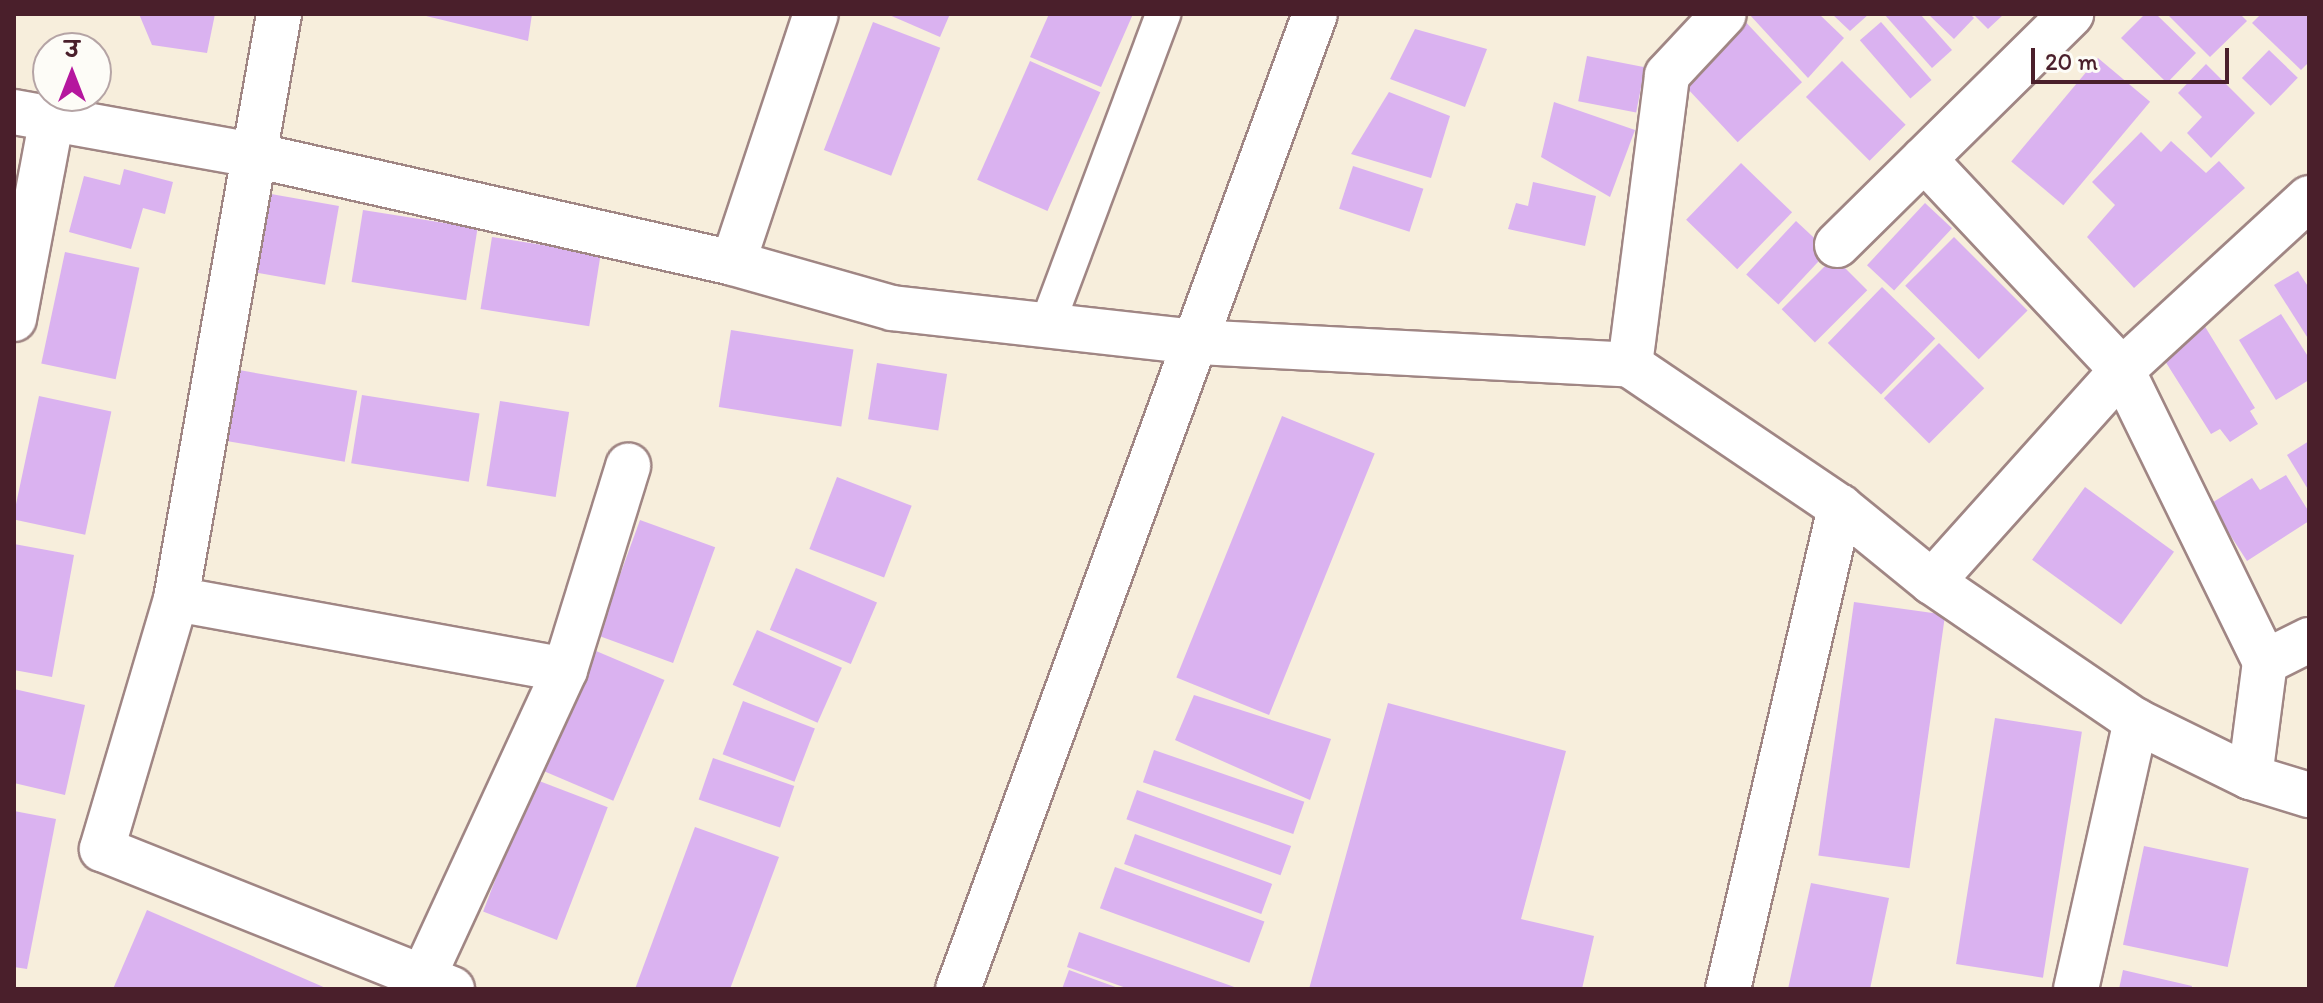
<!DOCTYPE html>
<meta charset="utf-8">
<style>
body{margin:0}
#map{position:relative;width:2323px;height:1003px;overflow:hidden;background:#f7eedc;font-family:Itim,"Playpen Sans Deva",sans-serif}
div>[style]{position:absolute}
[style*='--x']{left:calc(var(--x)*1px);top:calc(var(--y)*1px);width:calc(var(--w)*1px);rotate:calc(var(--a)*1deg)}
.building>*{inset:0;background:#dab2f0;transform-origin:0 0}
.roads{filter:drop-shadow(2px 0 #a08684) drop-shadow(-2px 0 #a08684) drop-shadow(0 2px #a08684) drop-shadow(0 -2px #a08684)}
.lane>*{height:34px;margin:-17px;padding:0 17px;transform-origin:17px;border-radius:17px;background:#fff}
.street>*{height:44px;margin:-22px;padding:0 22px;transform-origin:22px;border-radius:22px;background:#fff}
span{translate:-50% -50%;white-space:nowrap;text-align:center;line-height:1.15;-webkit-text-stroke:6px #fdfcf7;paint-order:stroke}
.frame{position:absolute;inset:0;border:16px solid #4a1f2b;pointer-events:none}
.north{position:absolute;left:32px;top:32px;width:80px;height:80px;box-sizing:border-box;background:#fdfcf7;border:2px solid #b5a4a5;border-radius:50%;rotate:0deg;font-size:22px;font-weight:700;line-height:32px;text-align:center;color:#4a1f2b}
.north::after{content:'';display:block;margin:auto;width:28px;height:36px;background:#b5179e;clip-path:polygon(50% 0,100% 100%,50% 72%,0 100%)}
.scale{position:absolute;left:2031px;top:48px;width:198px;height:36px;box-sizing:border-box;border:4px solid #4a1f2b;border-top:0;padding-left:10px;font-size:24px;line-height:28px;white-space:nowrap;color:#4a1f2b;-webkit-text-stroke:6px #fdfcf7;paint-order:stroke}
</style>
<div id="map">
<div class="building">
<i style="clip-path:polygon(139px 14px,215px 14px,207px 53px,152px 45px)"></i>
<i style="clip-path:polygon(418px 14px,532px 14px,528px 41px)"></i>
<i style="clip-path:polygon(887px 14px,950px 14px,940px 37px)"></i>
<i style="clip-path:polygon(1049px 14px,1133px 14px,1101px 87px,1030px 57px)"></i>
<i style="clip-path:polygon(1749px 14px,1819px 14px,1844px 38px,1808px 78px)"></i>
<i style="clip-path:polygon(1832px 14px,1869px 14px,1850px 31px)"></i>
<i style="clip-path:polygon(1884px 14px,1920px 14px,1952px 50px,1932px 68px)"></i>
<i style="clip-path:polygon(1928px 14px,1970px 14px,1974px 18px,1954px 39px)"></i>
<i style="clip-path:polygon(1973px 14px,2004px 14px,1988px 29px)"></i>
<i style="clip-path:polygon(2145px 14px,2156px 14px,2196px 53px,2167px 83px,2121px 38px)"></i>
<i style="clip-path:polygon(2167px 14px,2240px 14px,2247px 21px,2210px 57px)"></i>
<i style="clip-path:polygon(2261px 14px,2309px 14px,2309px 62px,2301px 70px,2252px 23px)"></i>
<i style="left:1742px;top:18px;width:88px;height:88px;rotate:47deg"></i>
<i style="left:873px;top:22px;width:72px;height:137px;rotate:21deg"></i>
<i style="left:1881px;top:22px;width:77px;height:28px;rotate:49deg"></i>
<i style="clip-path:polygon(1415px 29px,1487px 49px,1465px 107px,1390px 79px)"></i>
<i style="left:2269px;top:50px;width:40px;height:39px;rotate:44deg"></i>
<i style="left:1587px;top:56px;width:59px;height:46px;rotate:11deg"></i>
<i style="left:2098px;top:58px;width:68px;height:135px;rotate:40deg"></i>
<i style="left:1030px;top:61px;width:77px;height:130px;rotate:24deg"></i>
<i style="left:1842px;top:61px;width:90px;height:51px;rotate:45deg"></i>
<i style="clip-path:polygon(2206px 64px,2255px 113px,2211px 158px,2187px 133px,2202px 117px,2178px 93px)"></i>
<i style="clip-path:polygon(1389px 92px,1450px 116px,1431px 178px,1351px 154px)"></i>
<i style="clip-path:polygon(1554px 102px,1635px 130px,1610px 197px,1541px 157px)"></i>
<i style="clip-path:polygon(2141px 132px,2161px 152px,2171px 141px,2206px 173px,2219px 161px,2245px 188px,2134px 288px,2087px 237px,2115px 205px,2092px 182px)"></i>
<i style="left:1741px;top:163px;width:71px;height:79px;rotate:44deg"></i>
<i style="left:1353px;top:166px;width:74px;height:45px;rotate:18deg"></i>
<i style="clip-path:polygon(124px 169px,173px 182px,165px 214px,143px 208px,131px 249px,69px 232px,84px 176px,120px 185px)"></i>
<i style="clip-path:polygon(1533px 182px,1596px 196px,1585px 246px,1508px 229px,1516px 203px,1528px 206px)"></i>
<i style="left:271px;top:194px;width:69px;height:80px;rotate:10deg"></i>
<i style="left:1925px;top:203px;width:37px;height:85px;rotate:43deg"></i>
<i style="left:363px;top:210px;width:116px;height:73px;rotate:9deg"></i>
<i style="left:1796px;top:221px;width:44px;height:73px;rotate:43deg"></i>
<i style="left:492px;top:237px;width:110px;height:73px;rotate:9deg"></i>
<i style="left:1954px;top:237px;width:104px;height:69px;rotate:45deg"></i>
<i style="left:65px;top:252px;width:76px;height:114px;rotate:12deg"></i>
<i style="left:1834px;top:257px;width:47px;height:74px;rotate:45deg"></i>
<i style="clip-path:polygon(2298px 271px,2309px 288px,2309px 340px,2274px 285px)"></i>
<i style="left:1882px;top:287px;width:74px;height:78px;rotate:44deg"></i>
<i style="clip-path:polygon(2281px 314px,2309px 358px,2309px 380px,2276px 400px,2239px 340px)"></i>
<i style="clip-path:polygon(2204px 325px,2255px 408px,2250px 411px,2258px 424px,2230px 442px,2220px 429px,2211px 434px,2160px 353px)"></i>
<i style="left:731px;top:330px;width:124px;height:78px;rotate:9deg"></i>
<i style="left:1939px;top:343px;width:64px;height:78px;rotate:45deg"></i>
<i style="left:877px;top:363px;width:71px;height:57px;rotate:9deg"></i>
<i style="left:239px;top:370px;width:120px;height:72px;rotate:10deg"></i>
<i style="left:362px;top:395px;width:119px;height:69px;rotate:9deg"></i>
<i style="left:39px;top:396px;width:74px;height:126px;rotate:12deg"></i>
<i style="left:500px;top:401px;width:70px;height:86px;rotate:9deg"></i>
<i style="left:1282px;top:416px;width:100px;height:282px;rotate:22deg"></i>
<i style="clip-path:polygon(2309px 441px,2309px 491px,2287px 455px)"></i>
<i style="clip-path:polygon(2286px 475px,2309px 512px,2309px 521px,2247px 561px,2210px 504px,2252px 478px,2260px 490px)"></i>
<i style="left:837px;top:477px;width:80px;height:77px;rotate:21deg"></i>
<i style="left:2085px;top:487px;width:110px;height:90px;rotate:36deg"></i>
<i style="left:640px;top:520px;width:80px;height:123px;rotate:20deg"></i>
<i style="clip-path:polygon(14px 544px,74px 555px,52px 677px,14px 670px)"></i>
<i style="left:796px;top:568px;width:88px;height:67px;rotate:23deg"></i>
<i style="left:1854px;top:602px;width:92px;height:256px;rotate:8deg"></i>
<i style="left:757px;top:630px;width:93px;height:60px;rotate:24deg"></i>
<i style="left:589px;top:648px;width:82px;height:131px;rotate:23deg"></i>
<i style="clip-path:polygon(14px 689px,85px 705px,65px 795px,14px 783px)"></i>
<i style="clip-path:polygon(1194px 695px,1331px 739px,1310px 800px,1175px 740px)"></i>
<i style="left:743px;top:701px;width:77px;height:57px;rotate:21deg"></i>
<i style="clip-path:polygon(1388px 703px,1566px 751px,1521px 919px,1594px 936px,1582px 989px,1309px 989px)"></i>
<i style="left:1995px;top:718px;width:88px;height:249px;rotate:9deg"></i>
<i style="left:1154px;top:750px;width:159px;height:34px;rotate:19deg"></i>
<i style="left:713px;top:758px;width:86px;height:44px;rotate:19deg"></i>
<i style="left:534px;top:779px;width:79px;height:142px;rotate:21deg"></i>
<i style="left:1137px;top:790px;width:164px;height:31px;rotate:20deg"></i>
<i style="clip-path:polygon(14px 811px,56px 819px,27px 969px,14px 967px)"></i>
<i style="clip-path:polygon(695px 827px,779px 857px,730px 989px,635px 989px)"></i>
<i style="left:1135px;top:834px;width:146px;height:32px;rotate:20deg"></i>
<i style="left:2144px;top:846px;width:107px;height:101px;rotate:12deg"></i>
<i style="left:1115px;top:867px;width:159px;height:44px;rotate:20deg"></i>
<i style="clip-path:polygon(1811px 883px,1889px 898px,1870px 989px,1788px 989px)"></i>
<i style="clip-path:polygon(147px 910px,328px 989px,113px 989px)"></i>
<i style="clip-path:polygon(1079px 932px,1240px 989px,1129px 989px,1067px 967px)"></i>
<i style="clip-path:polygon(1069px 970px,1121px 989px,1062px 989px)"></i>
<i style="clip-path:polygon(2123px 970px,2192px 986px,2191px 989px,2119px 989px)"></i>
</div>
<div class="roads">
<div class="lane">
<i style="--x:1047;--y:325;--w:332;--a:-69.5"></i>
</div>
<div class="street">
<i style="--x:279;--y:14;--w:594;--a:99.99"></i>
<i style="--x:176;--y:599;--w:261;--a:106.5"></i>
<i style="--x:102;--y:849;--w:377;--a:21.8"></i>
<i style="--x:14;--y:112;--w:244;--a:10.2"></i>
<i style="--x:254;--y:155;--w:491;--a:12.7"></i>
<i style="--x:733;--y:263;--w:165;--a:15.8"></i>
<i style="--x:892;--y:308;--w:307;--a:6.4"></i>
<i style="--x:1197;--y:342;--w:434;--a:3"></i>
<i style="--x:1630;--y:365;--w:254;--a:34.1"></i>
<i style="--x:1840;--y:507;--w:119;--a:39.2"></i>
<i style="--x:1932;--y:582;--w:247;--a:34.3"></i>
<i style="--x:2136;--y:721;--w:127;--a:26.2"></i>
<i style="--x:2250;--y:777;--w:62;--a:17"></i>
<i style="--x:1924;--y:159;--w:289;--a:46.8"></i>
<i style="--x:2122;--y:370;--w:325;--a:63.9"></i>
<i style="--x:1837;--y:245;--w:329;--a:-44.6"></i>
<i style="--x:733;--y:263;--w:262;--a:-71.6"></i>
<i style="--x:14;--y:319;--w:206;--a:-79.3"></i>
<i style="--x:1630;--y:365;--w:292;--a:-82.7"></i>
<i style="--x:1667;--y:75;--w:83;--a:-46.9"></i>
<i style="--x:1932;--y:582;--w:285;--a:-48.1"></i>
<i style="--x:2122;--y:370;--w:254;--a:-42.6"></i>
<i style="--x:176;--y:599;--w:395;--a:10.3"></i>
<i style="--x:565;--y:670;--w:339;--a:114.8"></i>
<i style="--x:565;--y:670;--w:214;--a:-72.8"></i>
<i style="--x:2250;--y:777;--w:116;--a:-82.6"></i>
<i style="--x:2265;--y:662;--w:49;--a:-26.6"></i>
<i style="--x:958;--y:989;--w:1038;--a:-69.89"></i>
<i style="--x:1728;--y:989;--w:495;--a:-76.9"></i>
<i style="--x:2076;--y:989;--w:275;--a:-77.4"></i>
</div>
</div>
<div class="frame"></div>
<div class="north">उ</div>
<div class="scale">20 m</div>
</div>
